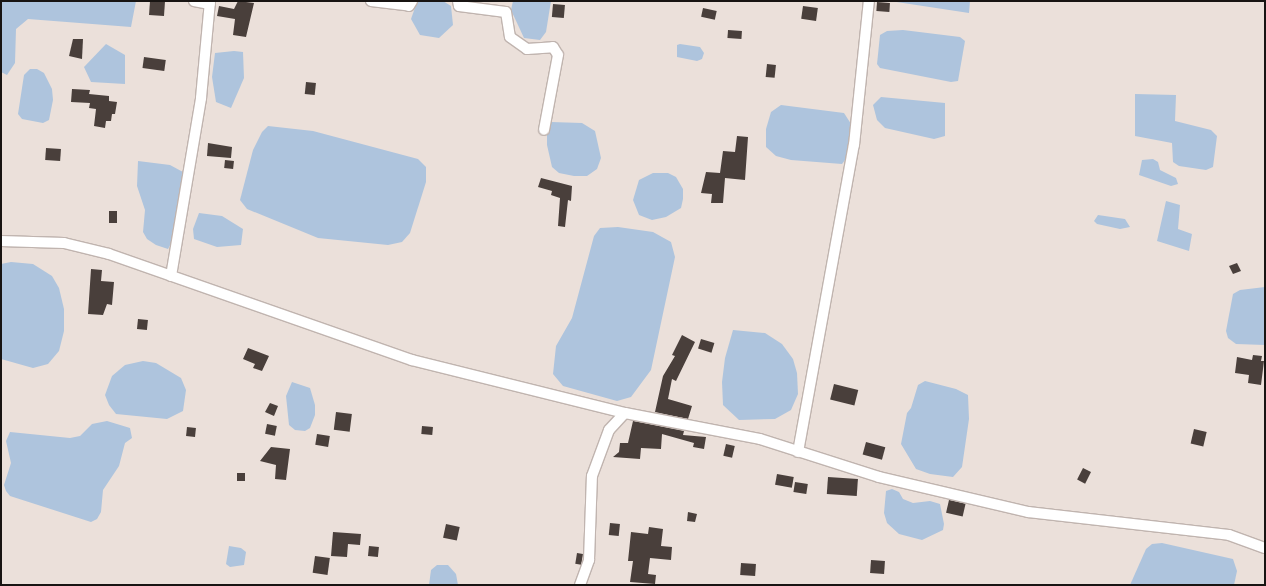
<!DOCTYPE html>
<style>
body{margin:0}
#map{position:relative;width:1266px;height:586px;overflow:hidden;background:#ebe0da;font-family:"Playfair Display",serif}
div>[style]{position:absolute}
[style*='--x']{left:calc(var(--x)*1px);top:calc(var(--y)*1px);width:calc(var(--w)*1px);rotate:calc(var(--a)*1deg)}
.water>*{inset:0;background:#aec4dd}
.building>*{inset:0;background:#493f3b;transform-origin:0 0}
.roads{filter:drop-shadow(1px 0 #c0b4af) drop-shadow(-1px 0 #c0b4af) drop-shadow(0 1px #c0b4af) drop-shadow(0 -1px #c0b4af)}
.minor>*{height:10px;margin:-5px;padding:0 5px;transform-origin:5px;border-radius:5px;background:#fff}
span{translate:-50% -50%;white-space:nowrap;text-align:center;line-height:1.15;-webkit-text-stroke:4px #fff;paint-order:stroke}
.frame{position:absolute;inset:0;border:2px solid #181412;pointer-events:none}
</style>
<div id="map">
<div class="water">
<i style="clip-path:polygon(1px 1px,136px 1px,131px 27px,28px 19px,16px 29px,15px 63px,7px 75px,1px 72px)"></i>
<i style="clip-path:polygon(443px 1px,451px 6px,453px 25px,439px 38px,420px 35px,411px 19px,417px 2px)"></i>
<i style="clip-path:polygon(513px 1px,551px 1px,546px 32px,540px 40px,524px 38px,511px 10px)"></i>
<i style="clip-path:polygon(890px 1px,970px 1px,969px 13px)"></i>
<i style="clip-path:polygon(903px 30px,960px 37px,965px 41px,958px 81px,951px 82px,880px 68px,877px 64px,880px 35px,887px 31px)"></i>
<i style="clip-path:polygon(106px 44px,125px 55px,125px 84px,91px 82px,84px 67px)"></i>
<i style="clip-path:polygon(680px 44px,700px 47px,704px 53px,702px 59px,697px 61px,677px 57px,677px 45px)"></i>
<i style="clip-path:polygon(234px 51px,243px 52px,244px 78px,231px 108px,216px 102px,212px 77px,215px 53px)"></i>
<i style="clip-path:polygon(30px 69px,37px 69px,44px 73px,52px 89px,53px 100px,49px 120px,43px 123px,22px 119px,18px 114px,24px 75px)"></i>
<i style="clip-path:polygon(1135px 94px,1176px 95px,1175px 121px,1211px 130px,1217px 136px,1213px 167px,1206px 170px,1179px 166px,1173px 162px,1172px 143px,1135px 136px)"></i>
<i style="clip-path:polygon(881px 97px,945px 103px,945px 136px,934px 139px,885px 128px,877px 120px,873px 105px)"></i>
<i style="clip-path:polygon(781px 105px,844px 113px,853px 127px,845px 160px,842px 164px,791px 160px,776px 156px,766px 147px,766px 129px,771px 112px)"></i>
<i style="clip-path:polygon(551px 122px,582px 123px,595px 131px,601px 158px,597px 169px,587px 176px,574px 176px,559px 173px,552px 167px,547px 145px,547px 128px)"></i>
<i style="clip-path:polygon(268px 126px,313px 131px,418px 159px,426px 167px,426px 182px,410px 233px,402px 242px,388px 245px,318px 238px,247px 209px,240px 200px,247px 173px,253px 150px,262px 132px)"></i>
<i style="clip-path:polygon(1153px 159px,1158px 162px,1160px 170px,1176px 178px,1178px 184px,1171px 186px,1139px 175px,1142px 160px)"></i>
<i style="clip-path:polygon(138px 161px,170px 165px,183px 172px,173px 240px,168px 249px,156px 245px,147px 239px,143px 232px,145px 210px,137px 186px)"></i>
<i style="clip-path:polygon(653px 173px,668px 173px,676px 177px,683px 189px,683px 199px,681px 208px,666px 217px,652px 220px,639px 215px,633px 200px,639px 180px)"></i>
<i style="clip-path:polygon(1166px 201px,1180px 205px,1178px 229px,1192px 234px,1189px 251px,1157px 241px)"></i>
<i style="clip-path:polygon(199px 213px,222px 216px,243px 229px,241px 245px,217px 247px,194px 239px,193px 229px)"></i>
<i style="clip-path:polygon(1098px 215px,1125px 219px,1130px 227px,1120px 229px,1097px 224px,1094px 221px)"></i>
<i style="clip-path:polygon(618px 227px,653px 232px,671px 242px,675px 257px,651px 370px,631px 397px,617px 401px,563px 386px,553px 374px,556px 346px,572px 318px,594px 236px,600px 228px)"></i>
<i style="clip-path:polygon(11px 262px,33px 264px,52px 276px,59px 288px,64px 309px,64px 331px,59px 351px,48px 364px,33px 368px,1px 359px,1px 264px)"></i>
<i style="clip-path:polygon(1265px 287px,1265px 345px,1236px 344px,1228px 338px,1226px 331px,1233px 294px,1240px 290px)"></i>
<i style="clip-path:polygon(733px 330px,765px 333px,782px 344px,793px 359px,797px 373px,798px 394px,791px 410px,775px 419px,739px 420px,723px 405px,722px 382px,725px 358px)"></i>
<i style="clip-path:polygon(143px 361px,156px 363px,181px 378px,186px 390px,183px 411px,167px 419px,116px 414px,109px 405px,105px 395px,112px 376px,125px 365px)"></i>
<i style="clip-path:polygon(925px 381px,956px 389px,968px 395px,969px 419px,962px 467px,953px 477px,930px 474px,916px 469px,901px 444px,907px 413px,911px 408px,918px 385px)"></i>
<i style="clip-path:polygon(292px 382px,310px 388px,315px 405px,315px 415px,310px 428px,305px 431px,295px 430px,289px 425px,286px 396px)"></i>
<i style="clip-path:polygon(107px 421px,130px 428px,132px 438px,125px 443px,119px 466px,103px 490px,101px 512px,97px 519px,91px 522px,10px 496px,6px 491px,4px 485px,11px 463px,6px 441px,10px 432px,70px 438px,80px 436px,92px 424px)"></i>
<i style="clip-path:polygon(892px 489px,899px 492px,903px 499px,913px 503px,930px 501px,940px 504px,944px 524px,943px 530px,922px 540px,899px 534px,887px 523px,884px 513px,886px 491px)"></i>
<i style="clip-path:polygon(1162px 543px,1233px 559px,1237px 571px,1234px 585px,1130px 585px,1146px 549px,1152px 544px)"></i>
<i style="clip-path:polygon(229px 546px,241px 548px,246px 552px,244px 565px,230px 567px,226px 564px)"></i>
<i style="clip-path:polygon(437px 565px,448px 565px,456px 574px,458px 585px,429px 585px,431px 570px)"></i>
</div>
<div class="building">
<i style="left:150px;top:1px;width:15px;height:14px;rotate:4deg"></i>
<i style="clip-path:polygon(238px 1px,254px 3px,246px 37px,233px 35px,235px 19px,217px 16px,219px 6px,234px 9px)"></i>
<i style="left:877px;top:2px;width:13px;height:9px;rotate:4deg"></i>
<i style="left:553px;top:4px;width:12px;height:13px;rotate:5deg"></i>
<i style="left:803px;top:6px;width:15px;height:13px;rotate:8deg"></i>
<i style="left:703px;top:8px;width:14px;height:9px;rotate:12deg"></i>
<i style="left:728px;top:30px;width:14px;height:8px;rotate:4deg"></i>
<i style="clip-path:polygon(73px 39px,83px 39px,82px 59px,69px 56px)"></i>
<i style="left:144px;top:57px;width:22px;height:11px;rotate:8deg"></i>
<i style="left:767px;top:64px;width:9px;height:13px;rotate:6deg"></i>
<i style="left:306px;top:82px;width:10px;height:12px;rotate:6deg"></i>
<i style="clip-path:polygon(72px 89px,90px 90px,89px 94px,109px 96px,109px 101px,117px 102px,115px 114px,112px 114px,111px 121px,106px 121px,105px 128px,94px 126px,96px 109px,89px 108px,90px 103px,71px 102px)"></i>
<i style="clip-path:polygon(737px 136px,748px 137px,745px 180px,725px 178px,723px 203px,711px 203px,712px 194px,701px 193px,706px 172px,720px 173px,723px 151px,735px 152px)"></i>
<i style="clip-path:polygon(208px 143px,232px 147px,231px 158px,207px 156px)"></i>
<i style="left:46px;top:148px;width:15px;height:12px;rotate:4deg"></i>
<i style="left:225px;top:160px;width:9px;height:8px;rotate:6deg"></i>
<i style="clip-path:polygon(541px 178px,572px 186px,571px 201px,568px 200px,565px 227px,558px 226px,560px 198px,551px 195px,552px 191px,538px 187px)"></i>
<i style="left:109px;top:211px;width:8px;height:12px"></i>
<i style="clip-path:polygon(1237px 263px,1241px 271px,1233px 274px,1229px 266px)"></i>
<i style="clip-path:polygon(91px 269px,102px 270px,101px 281px,114px 282px,112px 305px,107px 304px,103px 315px,88px 314px)"></i>
<i style="left:138px;top:319px;width:10px;height:10px;rotate:6deg"></i>
<i style="clip-path:polygon(682px 335px,695px 342px,676px 381px,672px 379px,668px 399px,692px 406px,688px 419px,655px 412px,663px 376px,675px 356px,672px 355px)"></i>
<i style="left:701px;top:339px;width:14px;height:10px;rotate:17deg"></i>
<i style="clip-path:polygon(248px 348px,269px 356px,262px 371px,253px 368px,255px 364px,243px 359px)"></i>
<i style="clip-path:polygon(1253px 355px,1262px 356px,1261px 361px,1264px 361px,1261px 385px,1248px 383px,1249px 375px,1235px 373px,1237px 357px,1252px 360px)"></i>
<i style="left:834px;top:384px;width:25px;height:16px;rotate:14deg"></i>
<i style="clip-path:polygon(270px 403px,278px 406px,274px 416px,265px 412px)"></i>
<i style="left:336px;top:412px;width:16px;height:18px;rotate:7deg"></i>
<i style="clip-path:polygon(633px 421px,684px 431px,683px 435px,706px 437px,704px 449px,693px 447px,694px 443px,662px 434px,661px 449px,641px 448px,640px 459px,613px 457px,619px 452px,620px 443px,628px 443px)"></i>
<i style="left:267px;top:424px;width:10px;height:10px;rotate:11deg"></i>
<i style="left:422px;top:426px;width:11px;height:8px;rotate:5deg"></i>
<i style="left:187px;top:427px;width:9px;height:9px;rotate:6deg"></i>
<i style="left:1194px;top:429px;width:13px;height:15px;rotate:13deg"></i>
<i style="left:317px;top:434px;width:13px;height:11px;rotate:9deg"></i>
<i style="left:866px;top:442px;width:20px;height:13px;rotate:15deg"></i>
<i style="left:726px;top:444px;width:9px;height:12px;rotate:13deg"></i>
<i style="clip-path:polygon(271px 447px,290px 449px,286px 480px,275px 479px,276px 465px,260px 461px)"></i>
<i style="left:1083px;top:468px;width:9px;height:13px;rotate:27deg"></i>
<i style="left:237px;top:473px;width:8px;height:8px"></i>
<i style="left:777px;top:474px;width:17px;height:11px;rotate:10deg"></i>
<i style="left:828px;top:477px;width:30px;height:17px;rotate:4deg"></i>
<i style="left:795px;top:482px;width:13px;height:10px;rotate:9deg"></i>
<i style="left:949px;top:500px;width:17px;height:13px;rotate:13deg"></i>
<i style="clip-path:polygon(688px 512px,697px 514px,695px 522px,687px 521px)"></i>
<i style="left:610px;top:523px;width:10px;height:12px;rotate:6deg"></i>
<i style="left:446px;top:524px;width:14px;height:14px;rotate:12deg"></i>
<i style="clip-path:polygon(649px 527px,663px 529px,661px 546px,672px 547px,671px 560px,650px 558px,648px 574px,656px 575px,655px 584px,630px 582px,633px 561px,628px 561px,631px 532px,648px 534px)"></i>
<i style="clip-path:polygon(333px 532px,361px 534px,360px 545px,348px 544px,347px 557px,331px 556px)"></i>
<i style="left:369px;top:546px;width:10px;height:10px;rotate:6deg"></i>
<i style="left:577px;top:553px;width:6px;height:11px;rotate:9deg"></i>
<i style="left:315px;top:556px;width:15px;height:17px;rotate:8deg"></i>
<i style="left:871px;top:560px;width:14px;height:13px;rotate:4deg"></i>
<i style="left:741px;top:563px;width:15px;height:12px;rotate:4deg"></i>
</div>
<div class="roads">
<div class="minor">
<i style="--x:194;--y:1;--w:16;--a:11"></i>
<i style="--x:371;--y:1;--w:38;--a:7"></i>
<i style="--x:409;--y:6;--w:6;--a:-59"></i>
<i style="--x:458;--y:1;--w:5;--a:79"></i>
<i style="--x:459;--y:6;--w:47;--a:7.3"></i>
<i style="--x:506;--y:12;--w:25;--a:81"></i>
<i style="--x:510;--y:37;--w:21;--a:35"></i>
<i style="--x:527;--y:49;--w:26;--a:-4"></i>
<i style="--x:553;--y:47;--w:9;--a:58"></i>
<i style="--x:558;--y:55;--w:76;--a:100.6"></i>
<i style="--x:1;--y:241;--w:63;--a:1.8"></i>
<i style="--x:64;--y:243;--w:46;--a:13.7"></i>
<i style="--x:109;--y:254;--w:321;--a:19.3"></i>
<i style="--x:412;--y:360;--w:219;--a:14"></i>
<i style="--x:625;--y:413;--w:137;--a:10.9"></i>
<i style="--x:760;--y:439;--w:125;--a:17.7"></i>
<i style="--x:879;--y:477;--w:153;--a:13.2"></i>
<i style="--x:1028;--y:512;--w:202;--a:6.5"></i>
<i style="--x:1229;--y:535;--w:38;--a:20"></i>
<i style="--x:171;--y:276;--w:181;--a:-80.4"></i>
<i style="--x:201;--y:98;--w:97;--a:-84.7"></i>
<i style="--x:798;--y:452;--w:312;--a:-79.7"></i>
<i style="--x:854;--y:145;--w:145;--a:-84.1"></i>
<i style="--x:580;--y:585;--w:27;--a:-70"></i>
<i style="--x:589;--y:560;--w:84;--a:-88"></i>
<i style="--x:592;--y:476;--w:49;--a:-69.7"></i>
<i style="--x:609;--y:430;--w:23;--a:-47"></i>
</div>
</div>
<div class="frame"></div>
</div>
